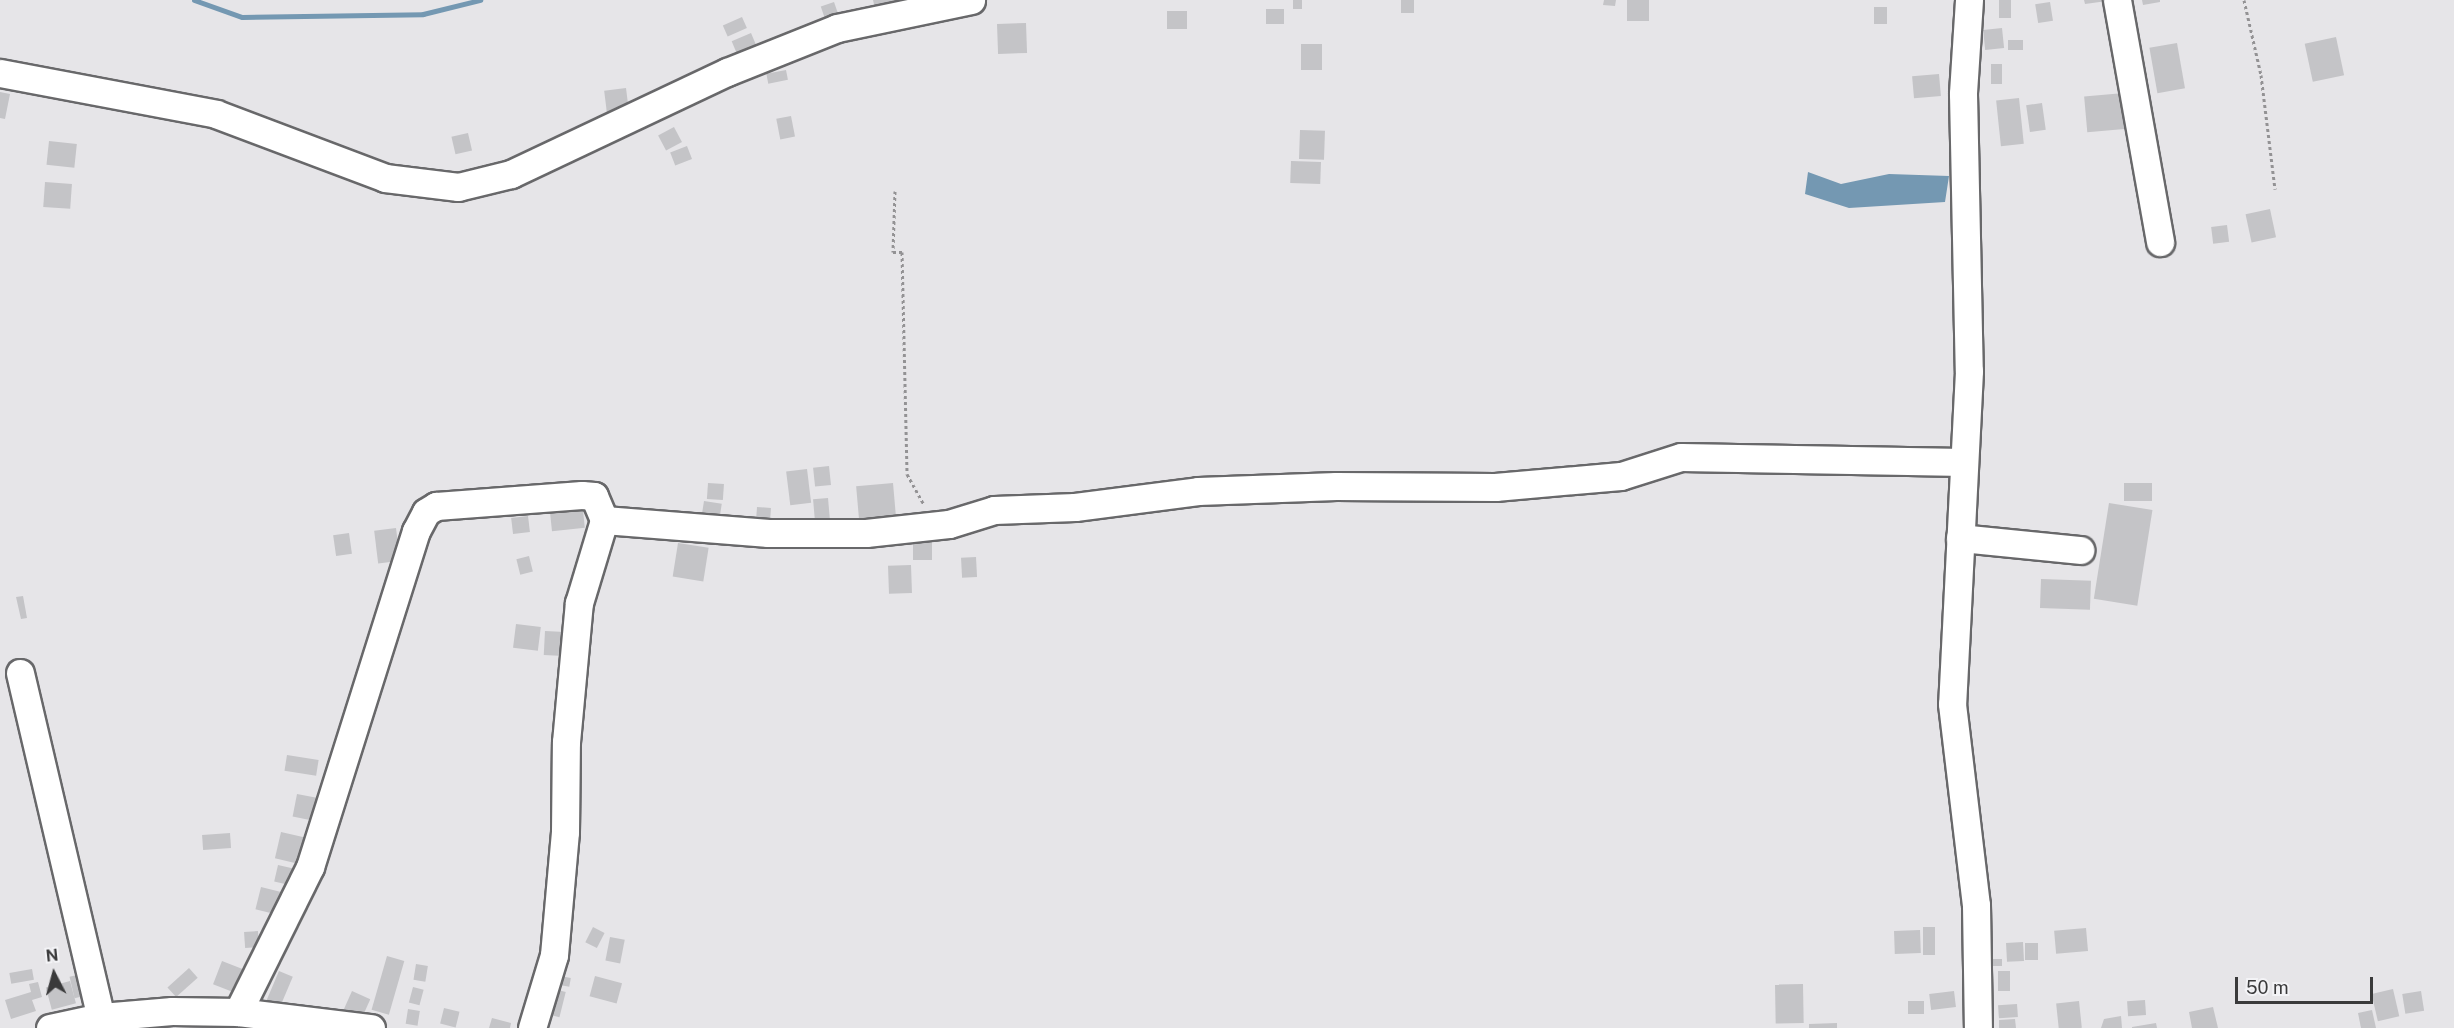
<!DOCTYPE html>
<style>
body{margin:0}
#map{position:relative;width:2454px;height:1028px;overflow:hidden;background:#e6e5e8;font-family:"Public Sans",sans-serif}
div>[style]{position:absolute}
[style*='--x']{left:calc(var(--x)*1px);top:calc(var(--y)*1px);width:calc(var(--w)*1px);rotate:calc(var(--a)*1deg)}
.water>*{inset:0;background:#7498b2}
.stream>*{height:5px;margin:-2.5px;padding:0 2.5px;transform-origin:2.5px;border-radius:2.5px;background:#7498b2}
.building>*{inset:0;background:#c4c4c7;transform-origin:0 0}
.path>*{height:3px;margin-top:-1.5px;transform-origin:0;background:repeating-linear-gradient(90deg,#939294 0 3px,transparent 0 6px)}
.roads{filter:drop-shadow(2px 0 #68686a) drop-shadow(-2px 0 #68686a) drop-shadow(0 2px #68686a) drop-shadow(0 -2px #68686a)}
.minor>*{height:27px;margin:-13.5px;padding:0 13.5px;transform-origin:13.5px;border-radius:13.5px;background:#fff}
span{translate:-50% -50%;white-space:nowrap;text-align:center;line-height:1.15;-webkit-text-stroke:5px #f3f3f6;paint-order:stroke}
.north{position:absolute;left:24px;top:944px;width:60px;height:60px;-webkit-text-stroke:4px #f3f3f6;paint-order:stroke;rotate:354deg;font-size:16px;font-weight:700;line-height:24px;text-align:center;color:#3a3a3b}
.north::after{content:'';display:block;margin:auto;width:21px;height:27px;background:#3a3a3b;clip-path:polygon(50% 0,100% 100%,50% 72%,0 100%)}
.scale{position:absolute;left:2235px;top:977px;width:138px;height:27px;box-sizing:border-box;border:3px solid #3a3a3b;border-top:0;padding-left:8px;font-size:18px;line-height:21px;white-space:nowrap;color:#3a3a3b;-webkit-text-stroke:4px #f3f3f6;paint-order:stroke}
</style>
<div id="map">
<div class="water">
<i style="clip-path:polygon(1808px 172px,1841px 184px,1889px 174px,1949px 176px,1945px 202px,1849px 208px,1805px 194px)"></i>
</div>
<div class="stream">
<i style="--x:194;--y:0;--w:51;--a:19.5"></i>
<i style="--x:242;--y:17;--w:181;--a:-0.9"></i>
<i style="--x:423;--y:14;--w:59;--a:-13.8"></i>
</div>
<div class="building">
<i style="clip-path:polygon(873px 0,897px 0,899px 7px,876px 13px)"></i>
<i style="left:1293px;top:0;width:9px;height:9px"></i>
<i style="left:1401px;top:0;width:13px;height:13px"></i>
<i style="clip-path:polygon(1604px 0,1616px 0,1615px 6px,1603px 5px)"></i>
<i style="left:1627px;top:0;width:22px;height:21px"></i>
<i style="left:1999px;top:0;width:12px;height:18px"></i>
<i style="clip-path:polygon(2084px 0,2107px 0,2107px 1px,2085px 4px)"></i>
<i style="clip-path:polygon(2142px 0,2160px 0,2160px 2px,2143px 5px)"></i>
<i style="left:834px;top:2px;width:28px;height:14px;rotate:71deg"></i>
<i style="left:2050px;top:2px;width:19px;height:15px;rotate:81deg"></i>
<i style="left:1874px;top:7px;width:13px;height:17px"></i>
<i style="left:1266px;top:9px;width:18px;height:15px"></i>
<i style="left:1187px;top:11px;width:18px;height:20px;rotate:90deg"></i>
<i style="left:742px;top:17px;width:12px;height:21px;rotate:66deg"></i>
<i style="left:1026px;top:23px;width:30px;height:29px;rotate:88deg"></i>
<i style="left:2002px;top:28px;width:20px;height:19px;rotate:84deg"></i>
<i style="left:751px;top:33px;width:13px;height:21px;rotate:67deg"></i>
<i style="left:2336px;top:37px;width:39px;height:32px;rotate:78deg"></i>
<i style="left:2008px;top:40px;width:15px;height:10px"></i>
<i style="left:2177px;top:43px;width:46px;height:28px;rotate:80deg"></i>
<i style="left:1301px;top:44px;width:21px;height:26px"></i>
<i style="left:1991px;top:64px;width:11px;height:20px"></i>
<i style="left:786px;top:70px;width:10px;height:20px;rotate:79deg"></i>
<i style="left:1939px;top:74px;width:22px;height:27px;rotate:85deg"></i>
<i style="left:626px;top:88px;width:24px;height:22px;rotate:83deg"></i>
<i style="clip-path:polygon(0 92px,10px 94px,5px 119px,0 118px)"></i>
<i style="left:2124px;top:93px;width:36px;height:40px;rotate:85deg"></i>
<i style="left:2019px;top:98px;width:46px;height:23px;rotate:84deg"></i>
<i style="left:2042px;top:103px;width:27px;height:16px;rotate:82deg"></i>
<i style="left:791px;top:116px;width:21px;height:15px;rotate:79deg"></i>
<i style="left:674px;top:127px;width:17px;height:18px;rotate:62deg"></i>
<i style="left:1300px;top:130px;width:25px;height:29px;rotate:2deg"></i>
<i style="left:468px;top:133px;width:18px;height:17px;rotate:77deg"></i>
<i style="left:49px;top:141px;width:28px;height:24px;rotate:6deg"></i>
<i style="left:687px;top:146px;width:14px;height:18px;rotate:69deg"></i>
<i style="left:1291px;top:161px;width:30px;height:22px;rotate:2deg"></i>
<i style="left:45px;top:182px;width:27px;height:25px;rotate:4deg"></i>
<i style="left:2270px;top:209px;width:29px;height:25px;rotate:78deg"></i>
<i style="left:2227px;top:225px;width:17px;height:16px;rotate:83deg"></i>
<i style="left:829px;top:466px;width:19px;height:16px;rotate:84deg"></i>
<i style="left:807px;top:469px;width:34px;height:21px;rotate:83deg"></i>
<i style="left:708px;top:483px;width:16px;height:16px;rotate:4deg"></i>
<i style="left:893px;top:483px;width:42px;height:37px;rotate:85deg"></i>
<i style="left:2152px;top:483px;width:18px;height:28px;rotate:90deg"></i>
<i style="left:828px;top:498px;width:23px;height:15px;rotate:85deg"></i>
<i style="left:582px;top:501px;width:27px;height:33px;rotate:84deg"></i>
<i style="left:704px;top:501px;width:18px;height:16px;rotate:9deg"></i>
<i style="left:2109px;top:503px;width:44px;height:97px;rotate:9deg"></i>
<i style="left:757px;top:507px;width:14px;height:20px;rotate:4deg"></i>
<i style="left:528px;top:516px;width:16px;height:17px;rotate:83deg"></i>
<i style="left:396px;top:528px;width:33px;height:22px;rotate:83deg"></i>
<i style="left:349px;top:533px;width:21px;height:16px;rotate:82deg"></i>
<i style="left:913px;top:542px;width:19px;height:18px"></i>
<i style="left:678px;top:543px;width:31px;height:34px;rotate:9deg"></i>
<i style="left:529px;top:556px;width:16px;height:13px;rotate:76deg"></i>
<i style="left:976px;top:557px;width:20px;height:15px;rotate:87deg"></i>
<i style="left:911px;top:565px;width:28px;height:23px;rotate:88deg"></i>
<i style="left:2041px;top:579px;width:50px;height:29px;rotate:2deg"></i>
<i style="clip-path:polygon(23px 596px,27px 618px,21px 619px,16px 597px)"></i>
<i style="left:516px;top:624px;width:25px;height:24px;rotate:7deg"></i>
<i style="left:545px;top:631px;width:20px;height:24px;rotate:3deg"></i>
<i style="left:287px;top:755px;width:32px;height:16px;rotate:9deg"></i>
<i style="left:297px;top:794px;width:20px;height:23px;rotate:11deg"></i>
<i style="left:281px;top:832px;width:27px;height:27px;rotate:13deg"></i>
<i style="left:230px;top:833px;width:15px;height:28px;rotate:86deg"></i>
<i style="left:278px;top:865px;width:18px;height:17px;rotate:13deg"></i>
<i style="left:261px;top:887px;width:30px;height:23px;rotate:14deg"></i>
<i style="left:593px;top:927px;width:13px;height:17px;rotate:27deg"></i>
<i style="left:1923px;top:927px;width:12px;height:28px"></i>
<i style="left:2086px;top:928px;width:23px;height:32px;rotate:85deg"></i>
<i style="left:1920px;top:930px;width:23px;height:26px;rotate:88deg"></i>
<i style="left:258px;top:931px;width:16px;height:14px;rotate:86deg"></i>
<i style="left:610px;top:937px;width:15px;height:24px;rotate:11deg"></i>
<i style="left:2023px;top:942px;width:19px;height:17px;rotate:87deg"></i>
<i style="left:2038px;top:943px;width:17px;height:13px;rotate:90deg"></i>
<i style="left:387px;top:956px;width:18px;height:56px;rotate:16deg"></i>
<i style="left:1987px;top:959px;width:15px;height:7px"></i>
<i style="left:222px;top:961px;width:22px;height:25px;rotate:21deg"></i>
<i style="left:416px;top:964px;width:12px;height:16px;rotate:9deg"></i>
<i style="left:189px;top:968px;width:13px;height:29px;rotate:48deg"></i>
<i style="left:32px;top:969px;width:11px;height:23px;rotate:80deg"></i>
<i style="left:279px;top:971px;width:15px;height:32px;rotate:23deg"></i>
<i style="left:2010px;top:971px;width:20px;height:12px;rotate:90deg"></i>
<i style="left:90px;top:972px;width:22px;height:21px;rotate:77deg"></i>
<i style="left:560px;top:976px;width:11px;height:9px;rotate:10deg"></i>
<i style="left:595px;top:976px;width:28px;height:21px;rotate:15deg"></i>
<i style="left:70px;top:981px;width:23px;height:25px;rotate:75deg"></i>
<i style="clip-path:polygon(38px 982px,42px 997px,32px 1000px,36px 1011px,11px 1019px,5px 1000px,31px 992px,29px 984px)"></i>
<i style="left:1803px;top:984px;width:39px;height:28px;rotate:89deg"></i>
<i style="left:413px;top:987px;width:11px;height:16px;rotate:15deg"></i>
<i style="left:2393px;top:989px;width:28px;height:22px;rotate:77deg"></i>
<i style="left:558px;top:990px;width:8px;height:26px;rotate:14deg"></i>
<i style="left:352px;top:991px;width:20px;height:20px;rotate:24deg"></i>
<i style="left:1954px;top:991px;width:16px;height:25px;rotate:83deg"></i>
<i style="left:2421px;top:991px;width:20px;height:19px;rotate:81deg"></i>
<i style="left:2145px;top:1000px;width:15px;height:18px;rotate:86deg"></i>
<i style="left:1908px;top:1001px;width:16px;height:13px"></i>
<i style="left:2079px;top:1001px;width:27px;height:23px;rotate:84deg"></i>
<i style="left:2017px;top:1004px;width:13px;height:19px;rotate:86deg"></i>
<i style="clip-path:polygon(2213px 1007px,2218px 1028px,2192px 1028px,2189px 1012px)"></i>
<i style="left:444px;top:1008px;width:16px;height:16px;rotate:14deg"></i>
<i style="left:408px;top:1009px;width:12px;height:15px;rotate:9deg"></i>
<i style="clip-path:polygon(2372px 1010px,2376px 1028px,2361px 1028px,2358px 1013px)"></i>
<i style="clip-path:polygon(2121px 1016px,2122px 1028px,2101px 1028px,2104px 1019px)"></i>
<i style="clip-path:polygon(492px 1018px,511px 1023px,510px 1028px,489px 1028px)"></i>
<i style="clip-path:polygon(2015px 1019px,2016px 1028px,1999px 1028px,1999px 1020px)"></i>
<i style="clip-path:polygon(1837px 1023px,1837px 1028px,1809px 1028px,1809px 1024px)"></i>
<i style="clip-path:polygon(2156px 1023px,2157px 1028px,2132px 1028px,2132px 1027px)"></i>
</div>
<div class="path">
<i style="--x:2244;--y:0;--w:77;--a:77.2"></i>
<i style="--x:2261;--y:75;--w:115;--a:83"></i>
<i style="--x:895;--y:191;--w:61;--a:91.9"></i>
<i style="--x:893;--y:252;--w:9;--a:0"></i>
<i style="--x:902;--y:252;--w:222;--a:88.7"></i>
<i style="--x:907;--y:474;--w:35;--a:61"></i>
</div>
<div class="roads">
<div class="minor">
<i style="--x:1969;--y:0;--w:94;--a:93.7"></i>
<i style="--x:1963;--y:94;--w:277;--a:88.8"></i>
<i style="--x:1969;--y:371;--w:333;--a:92.9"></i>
<i style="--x:1952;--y:704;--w:202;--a:83.2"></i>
<i style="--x:1976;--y:905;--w:123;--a:89.1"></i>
<i style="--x:2117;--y:0;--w:246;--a:79.9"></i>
<i style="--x:0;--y:73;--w:220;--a:10.7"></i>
<i style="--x:216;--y:114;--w:181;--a:20.7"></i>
<i style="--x:385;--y:178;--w:74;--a:7"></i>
<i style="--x:458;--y:187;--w:55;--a:-13.8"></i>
<i style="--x:511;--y:174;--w:239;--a:-25.3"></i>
<i style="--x:727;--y:72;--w:118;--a:-21.8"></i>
<i style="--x:837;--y:28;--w:137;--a:-11.8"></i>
<i style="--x:1960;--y:538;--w:121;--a:5.7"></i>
<i style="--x:20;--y:673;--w:353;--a:76.8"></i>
<i style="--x:238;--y:1012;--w:162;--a:-63.6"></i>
<i style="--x:310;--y:867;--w:352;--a:-72.5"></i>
<i style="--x:416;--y:531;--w:21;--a:-62"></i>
<i style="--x:426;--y:512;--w:12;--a:-31"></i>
<i style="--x:436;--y:506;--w:146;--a:-4.3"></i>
<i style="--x:582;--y:495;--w:12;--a:5"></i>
<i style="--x:594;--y:496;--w:26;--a:67"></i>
<i style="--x:50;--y:1028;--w:52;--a:-12.2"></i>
<i style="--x:101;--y:1017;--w:71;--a:-4.8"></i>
<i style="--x:172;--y:1011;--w:66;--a:0.9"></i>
<i style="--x:238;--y:1012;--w:134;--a:6.9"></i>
<i style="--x:532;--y:1028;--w:76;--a:-73.2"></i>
<i style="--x:554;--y:955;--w:123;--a:-84.9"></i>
<i style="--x:565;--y:832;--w:90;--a:-89.4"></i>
<i style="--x:566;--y:742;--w:140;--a:-84.7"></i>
<i style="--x:579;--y:603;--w:87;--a:-73.2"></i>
<i style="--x:604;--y:520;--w:165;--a:4.5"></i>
<i style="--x:768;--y:533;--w:98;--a:0"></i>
<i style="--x:866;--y:533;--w:83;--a:-6.2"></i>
<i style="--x:949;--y:524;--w:47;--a:-17.3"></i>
<i style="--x:994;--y:510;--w:81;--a:-2.1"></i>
<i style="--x:1075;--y:507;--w:124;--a:-7.4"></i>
<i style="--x:1198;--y:491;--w:138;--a:-2.1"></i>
<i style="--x:1336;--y:486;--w:159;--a:0.4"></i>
<i style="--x:1495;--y:487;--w:126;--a:-5"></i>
<i style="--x:1621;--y:476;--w:63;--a:-17.6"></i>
<i style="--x:1681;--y:457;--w:283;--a:1"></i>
</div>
</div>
<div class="north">N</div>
<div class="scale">50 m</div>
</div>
